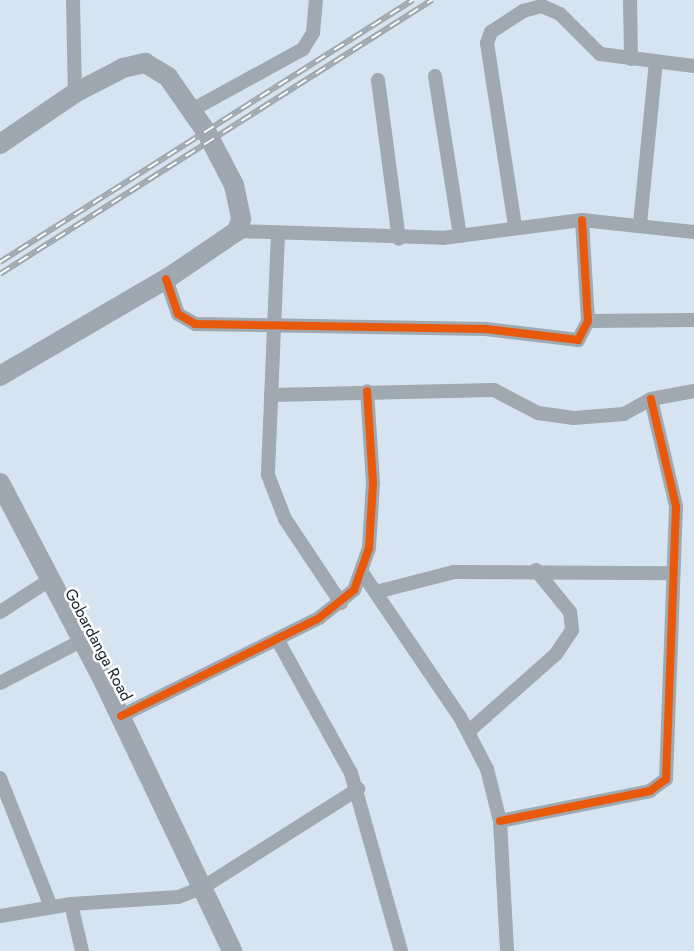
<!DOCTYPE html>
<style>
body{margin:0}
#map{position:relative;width:694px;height:951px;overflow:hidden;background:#d6e3f1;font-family:Jost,sans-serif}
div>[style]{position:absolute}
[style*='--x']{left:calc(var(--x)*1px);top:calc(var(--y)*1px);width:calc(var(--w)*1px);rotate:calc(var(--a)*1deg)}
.street>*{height:14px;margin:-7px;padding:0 7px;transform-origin:7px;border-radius:7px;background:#a0a8b0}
.secondary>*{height:20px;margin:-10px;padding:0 10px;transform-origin:10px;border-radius:10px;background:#9fa8b0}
.rail>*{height:6px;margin-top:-3px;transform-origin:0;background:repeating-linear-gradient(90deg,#fff 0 11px,#9fa7af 0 22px);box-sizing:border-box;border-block:2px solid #9fa7af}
.cycleway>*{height:8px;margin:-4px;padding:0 4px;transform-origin:4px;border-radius:4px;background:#e8590c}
span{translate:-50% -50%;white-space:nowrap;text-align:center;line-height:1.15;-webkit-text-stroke:5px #fff;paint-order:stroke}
.street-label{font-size:16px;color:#1b242d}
</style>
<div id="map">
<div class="street">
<i style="--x:73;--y:0;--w:93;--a:88.8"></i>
<i style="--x:630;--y:0;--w:59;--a:89"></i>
<i style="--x:435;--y:76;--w:162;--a:81.1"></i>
<i style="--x:378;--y:80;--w:160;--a:82.5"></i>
<i style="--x:192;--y:110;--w:127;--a:-28.8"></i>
<i style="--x:303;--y:49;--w:19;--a:-58"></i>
<i style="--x:313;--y:33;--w:33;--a:-85"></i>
<i style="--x:640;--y:224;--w:163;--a:-84.4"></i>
<i style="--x:515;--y:226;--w:185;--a:-98.7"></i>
<i style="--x:487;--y:43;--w:12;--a:-70"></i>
<i style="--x:491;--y:32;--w:38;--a:-33"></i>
<i style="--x:523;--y:11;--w:20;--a:-15"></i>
<i style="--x:542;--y:6;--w:20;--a:24"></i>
<i style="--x:560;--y:14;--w:57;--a:45"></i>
<i style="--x:600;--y:54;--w:95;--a:7.3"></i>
<i style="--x:237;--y:231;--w:206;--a:1.9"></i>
<i style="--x:443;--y:238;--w:140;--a:-7.4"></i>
<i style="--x:582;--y:220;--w:113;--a:6.1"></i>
<i style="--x:278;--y:233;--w:242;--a:92.4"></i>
<i style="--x:268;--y:475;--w:47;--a:68.9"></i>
<i style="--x:285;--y:519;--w:101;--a:56.3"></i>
<i style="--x:166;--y:279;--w:37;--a:71"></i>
<i style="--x:178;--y:314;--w:20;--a:30"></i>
<i style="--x:195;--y:324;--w:291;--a:1"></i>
<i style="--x:486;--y:329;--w:93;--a:6.8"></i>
<i style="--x:578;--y:340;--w:21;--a:-62"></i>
<i style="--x:588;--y:321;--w:101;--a:-93.4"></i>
<i style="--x:588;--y:321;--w:106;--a:-0.5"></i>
<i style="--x:271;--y:395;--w:223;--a:-1.3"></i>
<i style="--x:494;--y:390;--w:50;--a:27.6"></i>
<i style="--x:538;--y:413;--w:36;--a:8"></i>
<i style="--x:574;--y:418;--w:50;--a:-4.6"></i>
<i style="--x:624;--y:414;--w:31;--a:-29"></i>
<i style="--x:651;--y:399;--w:44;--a:-10.5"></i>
<i style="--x:363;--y:574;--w:173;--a:55.9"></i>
<i style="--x:460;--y:717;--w:59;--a:62.6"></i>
<i style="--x:487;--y:769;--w:54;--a:76"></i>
<i style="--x:500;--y:821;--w:130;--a:86.9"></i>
<i style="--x:376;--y:592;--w:81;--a:-14.4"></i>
<i style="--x:454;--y:572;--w:219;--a:0.3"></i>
<i style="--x:0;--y:612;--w:57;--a:-32.9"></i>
<i style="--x:277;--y:639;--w:153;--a:61.1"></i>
<i style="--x:351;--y:773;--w:185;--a:74.3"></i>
<i style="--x:0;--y:683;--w:91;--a:-27.4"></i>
<i style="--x:121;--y:716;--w:221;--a:-26.3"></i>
<i style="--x:319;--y:618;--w:45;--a:-38.7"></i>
<i style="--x:354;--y:590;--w:45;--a:-70.3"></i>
<i style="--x:369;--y:548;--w:65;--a:-86.5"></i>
<i style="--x:373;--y:483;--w:92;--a:-93.7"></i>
<i style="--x:469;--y:731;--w:116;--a:-41.5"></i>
<i style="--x:556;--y:654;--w:29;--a:-56"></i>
<i style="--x:572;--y:630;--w:18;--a:-96"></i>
<i style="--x:570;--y:612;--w:54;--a:-129"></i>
<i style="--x:0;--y:778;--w:139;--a:68.4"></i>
<i style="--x:500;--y:821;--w:153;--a:-11.3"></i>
<i style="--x:650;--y:791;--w:20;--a:-37"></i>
<i style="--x:666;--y:779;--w:273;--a:-87.9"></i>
<i style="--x:676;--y:506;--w:110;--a:-103.2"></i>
<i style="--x:71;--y:904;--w:48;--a:76.8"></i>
<i style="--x:0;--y:916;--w:72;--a:-9.6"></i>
<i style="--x:71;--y:904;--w:107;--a:-3.7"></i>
<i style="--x:178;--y:897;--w:26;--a:-21"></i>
<i style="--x:202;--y:888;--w:185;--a:-32.4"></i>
</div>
<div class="secondary">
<i style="--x:0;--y:144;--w:91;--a:-34.2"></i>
<i style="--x:75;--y:93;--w:54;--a:-27.5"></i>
<i style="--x:123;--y:68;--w:23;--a:-13"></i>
<i style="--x:145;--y:63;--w:27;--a:31"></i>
<i style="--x:168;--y:77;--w:68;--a:55.1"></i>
<i style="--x:207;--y:133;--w:59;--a:62.6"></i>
<i style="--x:234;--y:185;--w:35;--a:78"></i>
<i style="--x:241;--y:219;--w:13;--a:108"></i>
<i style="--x:237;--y:231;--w:80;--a:145.7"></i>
<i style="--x:171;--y:276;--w:198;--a:149.7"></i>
<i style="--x:0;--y:483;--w:222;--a:62.4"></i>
<i style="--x:103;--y:680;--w:300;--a:64.5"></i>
</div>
<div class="rail">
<i style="--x:0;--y:262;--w:489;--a:-32.4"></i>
<i style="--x:0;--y:274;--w:512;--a:-32.39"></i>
</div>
<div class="cycleway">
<i style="--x:166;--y:279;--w:37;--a:71"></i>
<i style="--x:178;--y:314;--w:20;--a:30"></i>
<i style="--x:195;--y:324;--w:291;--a:1"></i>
<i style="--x:486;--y:329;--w:93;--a:6.8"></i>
<i style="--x:578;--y:340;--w:21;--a:-62"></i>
<i style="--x:588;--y:321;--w:101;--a:-93.4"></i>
<i style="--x:121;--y:716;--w:221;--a:-26.3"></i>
<i style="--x:319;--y:618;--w:45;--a:-38.7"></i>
<i style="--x:354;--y:590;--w:45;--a:-70.3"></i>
<i style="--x:369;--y:548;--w:65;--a:-86.5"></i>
<i style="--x:373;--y:483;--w:92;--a:-93.7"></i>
<i style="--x:500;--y:821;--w:153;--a:-11.3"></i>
<i style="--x:650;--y:791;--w:20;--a:-37"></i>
<i style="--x:666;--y:779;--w:273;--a:-87.9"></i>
<i style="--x:676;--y:506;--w:110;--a:-103.2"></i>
</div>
<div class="street-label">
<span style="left:98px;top:645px;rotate:62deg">Gobardanga Road</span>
</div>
</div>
